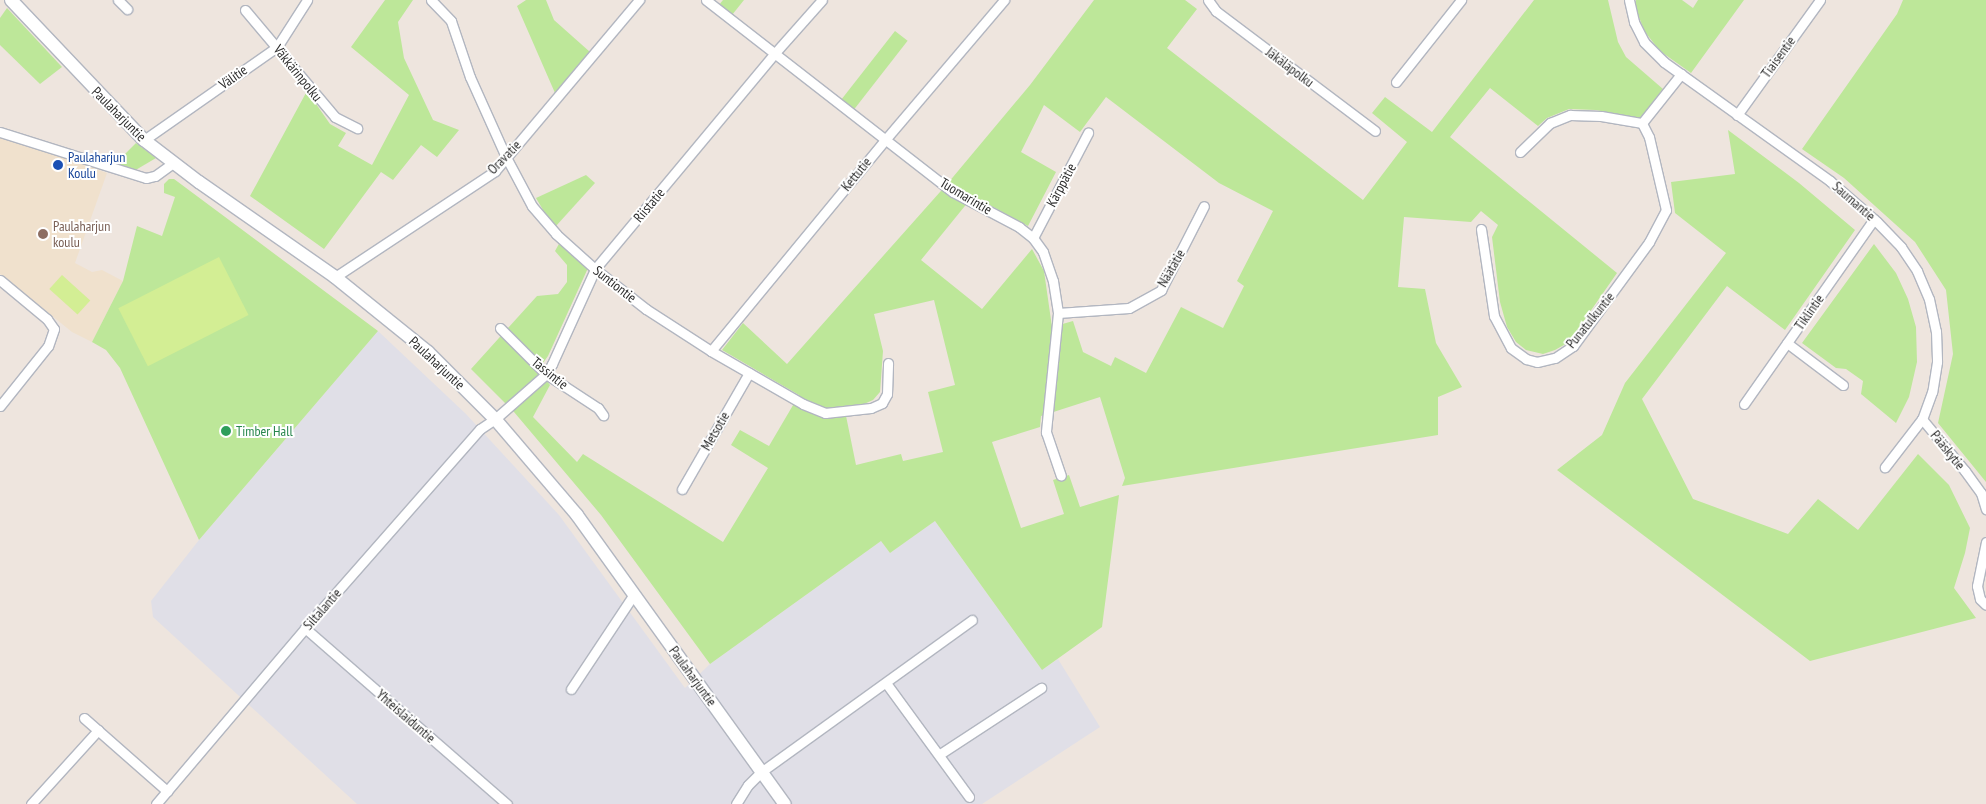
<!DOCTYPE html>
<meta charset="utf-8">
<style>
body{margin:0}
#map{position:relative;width:1986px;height:804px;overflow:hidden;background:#eee5de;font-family:"PT Sans Narrow",sans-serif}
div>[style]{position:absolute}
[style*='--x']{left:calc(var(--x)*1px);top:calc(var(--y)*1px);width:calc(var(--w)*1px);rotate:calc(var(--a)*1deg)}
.industrial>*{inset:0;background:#e0dfe7}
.education>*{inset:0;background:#f0e1cd}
.green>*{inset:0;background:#bde799;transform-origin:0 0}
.pitch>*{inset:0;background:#d3ee94;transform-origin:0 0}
.roads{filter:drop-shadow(1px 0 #b2b6c0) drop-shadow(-1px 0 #b2b6c0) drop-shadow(0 1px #b2b6c0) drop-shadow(0 -1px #b2b6c0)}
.street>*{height:9px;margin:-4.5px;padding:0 4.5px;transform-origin:4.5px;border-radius:4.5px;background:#fff}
.secondary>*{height:12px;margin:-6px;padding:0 6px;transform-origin:6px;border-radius:6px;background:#fff}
.dots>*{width:14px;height:14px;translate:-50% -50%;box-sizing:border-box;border:2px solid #fff;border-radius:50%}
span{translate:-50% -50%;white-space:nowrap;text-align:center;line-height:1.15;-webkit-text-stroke:4px #fff;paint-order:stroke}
.street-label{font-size:14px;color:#2c2c2c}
.transit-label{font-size:14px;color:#164399}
.left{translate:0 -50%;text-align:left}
.education-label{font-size:14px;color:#785e54}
.leisure-label{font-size:14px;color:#27864d}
</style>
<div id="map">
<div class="industrial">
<i style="clip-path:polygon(378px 331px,466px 414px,559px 515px,685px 688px,710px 664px,881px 541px,890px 553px,935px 521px,1042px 670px,1058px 659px,1100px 727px,982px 804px,357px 804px,153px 617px,151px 601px,199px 540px)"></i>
</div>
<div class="education">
<i style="clip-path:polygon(0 135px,107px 173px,75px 263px,92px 272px,102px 270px,123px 281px,92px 342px,72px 332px,0 274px)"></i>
</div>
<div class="green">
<i style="clip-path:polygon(385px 0,413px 0,398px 22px,404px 58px,433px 120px,459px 130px,437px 157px,421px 145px,393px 180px,381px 172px,324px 249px,250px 196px,307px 91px,330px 124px,346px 133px,338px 146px,372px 165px,409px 95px,351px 47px)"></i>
<i style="clip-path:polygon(526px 0,546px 0,554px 20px,590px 52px,555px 93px,517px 6px)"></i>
<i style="clip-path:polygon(723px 0,744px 0,732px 15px,719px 5px)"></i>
<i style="clip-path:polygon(evenodd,1094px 0,1185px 0,1197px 9px,1167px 48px,1363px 200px,1407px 142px,1372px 113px,1385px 97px,1432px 132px,1534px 0,1608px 0,1618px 42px,1626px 57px,1663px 89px,1653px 105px,1640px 119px,1596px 110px,1569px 109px,1547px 118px,1538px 126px,1490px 88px,1450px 137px,1617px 273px,1569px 342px,1555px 350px,1543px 354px,1526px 350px,1516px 342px,1507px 327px,1500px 302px,1492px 237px,1498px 225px,1481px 211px,1471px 222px,1404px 217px,1398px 287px,1425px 289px,1436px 343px,1462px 387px,1438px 397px,1438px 435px,1122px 486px,1125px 478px,1100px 397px,1041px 416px,1040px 427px,992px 442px,1021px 528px,1064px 514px,1053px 480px,1069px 475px,1080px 507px,1119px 495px,1102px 627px,1042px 670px,935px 521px,890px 553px,881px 541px,710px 664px,601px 515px,514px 412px,471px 369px,537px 296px,558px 294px,567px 282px,567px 265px,555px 251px,560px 242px,588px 268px,548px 356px,538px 370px,550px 385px,533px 417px,577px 462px,583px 454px,723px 542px,768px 468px,731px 445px,740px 430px,769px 446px,799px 395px,722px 350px,743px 323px,787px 364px,948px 183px,1030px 85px,1094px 0,1106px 97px,1219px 183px,1273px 211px,1237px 281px,1244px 286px,1223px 328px,1181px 307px,1146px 373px,1115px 357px,1111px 366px,1083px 352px,1073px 321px,1052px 327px,1044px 271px,1032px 249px,982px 309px,921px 260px,973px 196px,1028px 226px,1056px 172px,1021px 152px,1044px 105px,1080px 132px,1106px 97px,1094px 0,934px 300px,955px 385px,928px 392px,943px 452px,903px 461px,901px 454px,856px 465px,844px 406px,864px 404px,873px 400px,880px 392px,883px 351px,874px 314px,934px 300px)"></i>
<i style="clip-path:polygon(1636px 0,1682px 0,1693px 8px,1698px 0,1744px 0,1691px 73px,1660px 51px,1645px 32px,1636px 10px)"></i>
<i style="clip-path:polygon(1903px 0,1986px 0,1986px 482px,1938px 423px,1953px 354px,1946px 290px,1915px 242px,1844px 178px,1802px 149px,1897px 14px)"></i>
<i style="clip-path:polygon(7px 8px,62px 67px,40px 84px,0 45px,0 18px)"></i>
<i style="left:895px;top:31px;width:16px;height:88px;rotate:38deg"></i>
<i style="clip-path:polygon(1728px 130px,1799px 183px,1855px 230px,1785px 330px,1727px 286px,1642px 399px,1693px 499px,1788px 534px,1818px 499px,1858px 530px,1918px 454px,1949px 485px,1970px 528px,1965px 553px,1954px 588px,1976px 618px,1810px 661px,1557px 470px,1602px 435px,1625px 383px,1726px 253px,1675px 213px,1671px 182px,1735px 174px)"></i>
<i style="clip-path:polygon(136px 143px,156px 158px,134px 171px,114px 165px)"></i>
<i style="clip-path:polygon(586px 175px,595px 183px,556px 226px,546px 215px,536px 198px)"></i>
<i style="clip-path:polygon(169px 179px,174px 179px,378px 331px,199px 540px,120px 368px,106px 350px,92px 342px,123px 281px,137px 226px,162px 236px,175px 197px,164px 193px,164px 184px)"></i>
<i style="clip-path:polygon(1874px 244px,1896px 273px,1908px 299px,1916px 327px,1917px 362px,1909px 397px,1896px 423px,1861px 394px,1863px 381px,1846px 369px,1836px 368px,1802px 343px)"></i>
</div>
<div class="pitch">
<i style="left:219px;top:257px;width:65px;height:113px;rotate:63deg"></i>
<i style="left:62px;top:275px;width:38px;height:19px;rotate:42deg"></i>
</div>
<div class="roads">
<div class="street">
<i style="--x:118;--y:0;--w:13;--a:45"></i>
<i style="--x:431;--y:0;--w:29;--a:46"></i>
<i style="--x:451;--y:21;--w:59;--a:71.3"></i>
<i style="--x:470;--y:77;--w:88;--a:65.8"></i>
<i style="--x:506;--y:157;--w:55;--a:62"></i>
<i style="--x:532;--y:206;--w:37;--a:49"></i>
<i style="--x:556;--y:234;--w:52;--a:41.9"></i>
<i style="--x:595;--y:269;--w:65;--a:38.1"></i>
<i style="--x:646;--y:309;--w:77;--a:32.9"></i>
<i style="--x:711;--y:351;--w:106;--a:29.9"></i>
<i style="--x:803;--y:404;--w:24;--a:22"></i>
<i style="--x:825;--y:413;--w:46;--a:-6.2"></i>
<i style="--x:871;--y:408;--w:12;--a:-24"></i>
<i style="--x:882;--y:403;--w:10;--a:-61"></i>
<i style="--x:887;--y:394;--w:31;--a:-88"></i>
<i style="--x:706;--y:0;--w:313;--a:37.9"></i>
<i style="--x:953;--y:192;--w:75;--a:27.9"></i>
<i style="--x:1019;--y:227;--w:18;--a:38"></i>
<i style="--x:1033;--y:238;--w:17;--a:54"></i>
<i style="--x:1043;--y:252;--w:31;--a:71"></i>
<i style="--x:1053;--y:281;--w:32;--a:81"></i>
<i style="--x:1058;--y:313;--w:120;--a:95.8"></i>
<i style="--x:1046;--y:432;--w:46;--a:71.2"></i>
<i style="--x:1208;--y:0;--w:14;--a:54"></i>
<i style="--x:1216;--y:11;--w:199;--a:37"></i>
<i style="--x:1629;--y:0;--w:23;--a:77"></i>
<i style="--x:1634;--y:22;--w:22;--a:63"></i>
<i style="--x:1644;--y:42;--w:28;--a:45"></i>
<i style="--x:1664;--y:62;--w:204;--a:35.6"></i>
<i style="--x:1830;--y:181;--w:62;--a:41.1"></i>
<i style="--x:1877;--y:222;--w:35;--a:46"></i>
<i style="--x:1901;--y:247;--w:29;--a:56"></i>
<i style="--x:1917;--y:271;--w:30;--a:67"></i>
<i style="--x:1929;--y:299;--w:33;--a:78"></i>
<i style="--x:1936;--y:331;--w:31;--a:88"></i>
<i style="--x:1937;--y:362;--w:30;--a:99"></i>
<i style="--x:1932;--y:392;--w:29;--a:110"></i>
<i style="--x:1922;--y:419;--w:61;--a:127.6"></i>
<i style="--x:245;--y:10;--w:140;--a:49.9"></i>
<i style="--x:335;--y:117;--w:25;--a:27"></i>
<i style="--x:1396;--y:82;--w:105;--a:-51.6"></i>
<i style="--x:1737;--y:115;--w:142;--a:-54.2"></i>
<i style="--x:0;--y:132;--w:153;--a:17.5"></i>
<i style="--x:146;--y:178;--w:9;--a:-13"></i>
<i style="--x:155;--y:176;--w:22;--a:-36"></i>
<i style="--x:144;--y:140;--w:162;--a:-35"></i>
<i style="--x:277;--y:47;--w:56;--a:-57.4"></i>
<i style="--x:1520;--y:152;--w:42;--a:-44"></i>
<i style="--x:1550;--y:123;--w:22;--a:-22"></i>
<i style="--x:1570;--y:115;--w:31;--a:2"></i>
<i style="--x:1601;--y:116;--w:42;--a:9.7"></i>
<i style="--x:1481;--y:229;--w:88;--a:81.5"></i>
<i style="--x:1494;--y:316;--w:36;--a:62"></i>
<i style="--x:1511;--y:348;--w:19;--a:36"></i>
<i style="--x:1526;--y:359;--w:11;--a:15"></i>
<i style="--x:1537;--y:362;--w:18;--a:-13"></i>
<i style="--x:1555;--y:358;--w:22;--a:-34"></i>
<i style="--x:1573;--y:346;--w:129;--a:-53.8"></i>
<i style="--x:1649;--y:242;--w:36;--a:-62"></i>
<i style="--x:1666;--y:210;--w:75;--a:-103.1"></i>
<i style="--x:1649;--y:137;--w:16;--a:-117"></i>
<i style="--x:1642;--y:123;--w:63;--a:-51.5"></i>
<i style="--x:1033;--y:238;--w:119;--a:-62.4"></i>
<i style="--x:335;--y:277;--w:192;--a:-33.5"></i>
<i style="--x:495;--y:171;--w:224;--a:-49.9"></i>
<i style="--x:0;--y:280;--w:61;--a:39.7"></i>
<i style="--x:47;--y:319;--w:12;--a:55"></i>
<i style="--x:54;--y:329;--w:18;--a:109"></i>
<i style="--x:48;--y:346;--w:77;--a:128.7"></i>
<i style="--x:1058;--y:313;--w:71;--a:-4"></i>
<i style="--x:1129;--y:308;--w:37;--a:-29"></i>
<i style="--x:1161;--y:290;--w:94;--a:-62.9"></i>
<i style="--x:500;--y:328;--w:65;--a:45"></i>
<i style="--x:546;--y:374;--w:62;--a:33.2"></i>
<i style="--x:598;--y:408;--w:9;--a:54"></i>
<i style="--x:1787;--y:343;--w:70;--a:36.9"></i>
<i style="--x:711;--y:351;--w:273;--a:-50.5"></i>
<i style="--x:885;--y:140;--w:184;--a:-49.6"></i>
<i style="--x:1744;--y:404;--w:226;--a:-54.9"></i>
<i style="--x:1922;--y:419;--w:67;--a:50.4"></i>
<i style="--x:1965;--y:471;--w:27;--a:54"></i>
<i style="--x:1981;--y:493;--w:17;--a:73"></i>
<i style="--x:682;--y:489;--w:134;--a:-60"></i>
<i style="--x:1986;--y:542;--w:45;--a:101.6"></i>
<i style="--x:1977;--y:586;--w:13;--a:77"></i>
<i style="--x:1980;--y:599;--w:8;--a:45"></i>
<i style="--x:305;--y:628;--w:268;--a:41.1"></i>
<i style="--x:886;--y:683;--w:141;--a:53.9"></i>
<i style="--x:571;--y:689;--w:114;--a:-56.4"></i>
<i style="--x:84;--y:718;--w:111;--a:41.3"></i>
<i style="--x:940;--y:754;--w:121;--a:-33.2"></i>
<i style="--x:31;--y:804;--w:100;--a:-47.8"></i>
<i style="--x:156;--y:804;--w:231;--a:-49.7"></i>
<i style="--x:305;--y:628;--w:265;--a:-48.7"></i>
<i style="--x:480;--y:429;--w:18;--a:-34"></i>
<i style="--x:495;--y:419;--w:68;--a:-41.4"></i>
<i style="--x:546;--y:374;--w:12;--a:-59"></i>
<i style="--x:552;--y:364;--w:104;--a:-65.6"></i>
<i style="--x:595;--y:269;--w:280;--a:-50.2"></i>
<i style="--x:774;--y:54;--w:72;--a:-48.4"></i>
<i style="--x:736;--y:804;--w:22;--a:-58"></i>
<i style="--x:748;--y:785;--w:18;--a:-45"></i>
<i style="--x:761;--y:772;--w:260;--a:-35.8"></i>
</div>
<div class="secondary">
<i style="--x:11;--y:0;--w:193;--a:46.5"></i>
<i style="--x:144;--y:140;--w:69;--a:37.4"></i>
<i style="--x:199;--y:182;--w:166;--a:34.9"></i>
<i style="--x:335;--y:277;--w:119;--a:38.9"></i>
<i style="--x:428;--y:352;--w:95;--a:45"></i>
<i style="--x:495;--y:419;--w:126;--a:49.5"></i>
<i style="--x:577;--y:515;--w:356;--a:54.3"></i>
</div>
</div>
<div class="dots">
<i style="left:58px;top:165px;background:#1a4fb4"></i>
<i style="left:43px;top:234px;background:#8d6e63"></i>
<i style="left:226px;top:431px;background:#2e9e5b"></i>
</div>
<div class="street-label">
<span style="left:1778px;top:57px;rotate:-54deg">Tiaisentie</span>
<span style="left:1290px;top:67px;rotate:37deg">Jäkäläpolku</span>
<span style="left:298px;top:73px;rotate:51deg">Väkkärinpolku</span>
<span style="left:233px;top:77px;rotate:-35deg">Välitie</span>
<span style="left:119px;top:114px;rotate:45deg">Paulaharjuntie</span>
<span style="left:504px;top:157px;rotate:-46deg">Oravatie</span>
<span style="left:856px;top:174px;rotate:-51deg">Kettutie</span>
<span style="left:1061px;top:185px;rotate:-62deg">Kärppätie</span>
<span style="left:966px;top:196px;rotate:31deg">Tuomarintie</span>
<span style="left:1854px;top:201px;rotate:41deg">Saumantie</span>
<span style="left:649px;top:205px;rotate:-50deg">Riistatie</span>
<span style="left:1171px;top:268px;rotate:-60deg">Näätätie</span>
<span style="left:615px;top:284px;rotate:38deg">Suntiontie</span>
<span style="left:1809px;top:312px;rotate:-55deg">Tiklintie</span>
<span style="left:1590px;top:320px;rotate:-51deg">Punatulkuntie</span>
<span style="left:437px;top:363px;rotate:43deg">Paulaharjuntie</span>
<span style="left:550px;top:373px;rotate:39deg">Tassintie</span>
<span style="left:715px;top:431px;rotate:-60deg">Metsotie</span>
<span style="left:1948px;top:450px;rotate:51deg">Pääskytie</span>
<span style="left:322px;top:609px;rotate:-49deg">Siltalantie</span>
<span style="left:693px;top:676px;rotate:54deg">Paulaharjuntie</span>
<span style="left:406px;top:716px;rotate:41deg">Yhteislaiduntie</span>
</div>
<div class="transit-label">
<span class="left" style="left:68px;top:165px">Paulaharjun<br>Koulu</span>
</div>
<div class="education-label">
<span class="left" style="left:53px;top:234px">Paulaharjun<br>koulu</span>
</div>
<div class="leisure-label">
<span class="left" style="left:236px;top:431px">Timber Hall</span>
</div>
</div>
